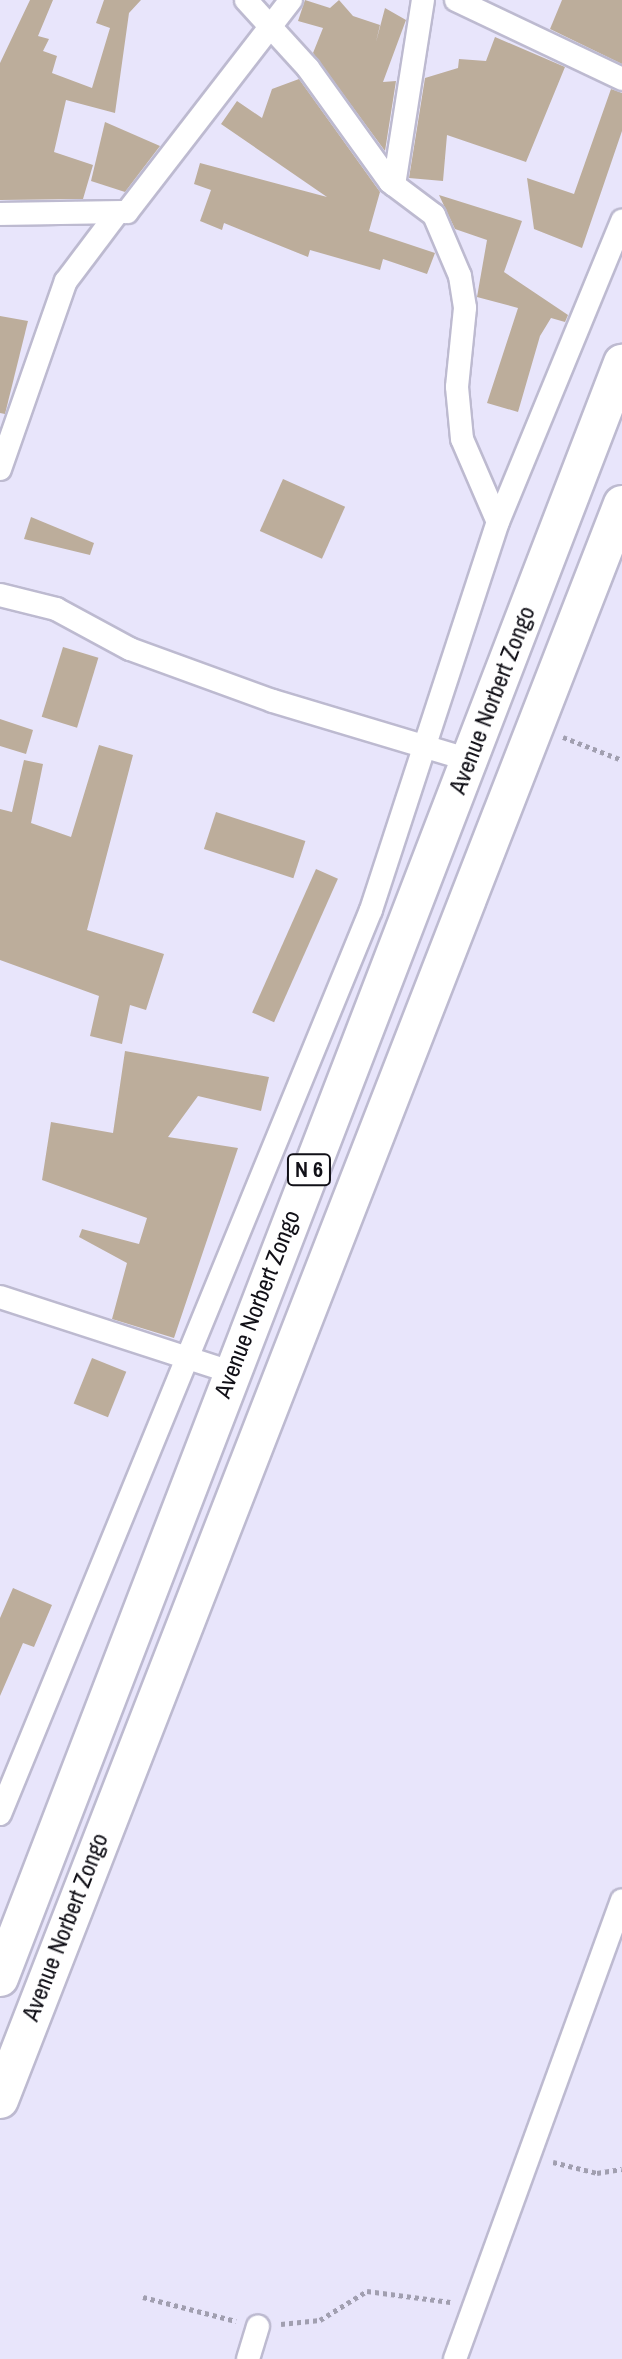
<!DOCTYPE html>
<style>
body{margin:0}
#map{position:relative;width:622px;height:2359px;overflow:hidden;background:#e8e5fb;font-family:"Archivo Narrow",sans-serif}
div>[style]{position:absolute}
[style*='--x']{left:calc(var(--x)*1px);top:calc(var(--y)*1px);width:calc(var(--w)*1px);rotate:calc(var(--a)*1deg)}
.building>*{inset:0;background:#bcad9b;transform-origin:0 0}
.path>*{height:5px;margin-top:-2.5px;transform-origin:0;background:repeating-linear-gradient(90deg,#a19fb0 0 4px,transparent 0 8px)}
.roads{filter:drop-shadow(2px 0 #bdbad0) drop-shadow(-2px 0 #bdbad0) drop-shadow(0 2px #bdbad0) drop-shadow(0 -2px #bdbad0)}
.street>*{height:22px;margin:-11px;padding:0 11px;transform-origin:11px;border-radius:11px;background:#fff}
.primary>*{height:36px;margin:-18px;padding:0 18px;transform-origin:18px;border-radius:18px;background:#fff}
span{translate:-50% -50%;white-space:nowrap;text-align:center;line-height:1.15;-webkit-text-stroke:8px #fff;paint-order:stroke}
.shield-label span{padding:2px 6px;background:#fff;border:2px solid;border-radius:6px;-webkit-text-stroke-width:0}
.shield-label{font-size:22px;color:#111017;font-weight:700}
.street-label{font-size:24px;color:#111017}
</style>
<div id="map">
<div class="building">
<i style="clip-path:polygon(30px 0,53px 0,38px 36px,49px 39px,43px 51px,57px 56px,52px 73px,92px 88px,110px 28px,96px 23px,104px 0,141px 0,129px 13px,115px 113px,66px 100px,54px 152px,93px 165px,83px 199px,0 200px,0 63px)"></i>
<i style="clip-path:polygon(305px 0,330px 8px,339px 0,353px 16px,380px 25px,376px 42px,385px 8px,406px 20px,383px 82px,396px 81px,385px 151px,313px 53px,323px 28px,298px 21px)"></i>
<i style="clip-path:polygon(562px 0,622px 0,622px 64px,550px 29px)"></i>
<i style="clip-path:polygon(495px 37px,565px 67px,526px 162px,447px 135px,443px 181px,409px 178px,425px 78px,458px 68px,459px 59px,486px 61px)"></i>
<i style="clip-path:polygon(299px 79px,380px 192px,369px 231px,435px 253px,427px 274px,383px 259px,380px 270px,310px 250px,308px 257px,224px 223px,222px 230px,200px 221px,211px 190px,194px 184px,200px 163px,327px 197px,221px 124px,237px 101px,262px 118px,272px 89px)"></i>
<i style="clip-path:polygon(611px 89px,622px 93px,622px 131px,582px 248px,534px 229px,527px 178px,574px 194px)"></i>
<i style="clip-path:polygon(105px 122px,160px 146px,125px 192px,91px 181px)"></i>
<i style="clip-path:polygon(439px 195px,522px 221px,504px 272px,568px 315px,565px 322px,551px 318px,540px 336px,518px 412px,487px 403px,518px 308px,477px 297px,487px 240px,455px 229px)"></i>
<i style="clip-path:polygon(0 316px,28px 321px,5px 414px,0 413px)"></i>
<i style="left:283px;top:479px;width:68px;height:57px;rotate:24deg"></i>
<i style="clip-path:polygon(31px 517px,94px 543px,90px 555px,24px 539px)"></i>
<i style="left:63px;top:647px;width:37px;height:73px;rotate:17deg"></i>
<i style="clip-path:polygon(0 719px,33px 730px,26px 754px,0 746px)"></i>
<i style="clip-path:polygon(99px 745px,133px 755px,87px 930px,164px 954px,146px 1010px,130px 1005px,122px 1044px,90px 1036px,99px 996px,0 960px,0 809px,12px 812px,24px 760px,43px 764px,31px 823px,71px 837px)"></i>
<i style="left:216px;top:812px;width:94px;height:39px;rotate:18deg"></i>
<i style="left:316px;top:869px;width:24px;height:157px;rotate:24deg"></i>
<i style="clip-path:polygon(125px 1051px,269px 1077px,261px 1111px,198px 1096px,168px 1137px,238px 1148px,174px 1338px,112px 1319px,127px 1263px,79px 1237px,82px 1229px,139px 1244px,147px 1218px,42px 1180px,51px 1122px,113px 1133px)"></i>
<i style="left:92px;top:1358px;width:37px;height:49px;rotate:22deg"></i>
<i style="clip-path:polygon(13px 1588px,52px 1605px,34px 1647px,23px 1643px,0 1696px,0 1618px)"></i>
</div>
<div class="path">
<i style="--x:563;--y:737;--w:63;--a:21.3"></i>
<i style="--x:553;--y:2162;--w:45;--a:14"></i>
<i style="--x:597;--y:2173;--w:25;--a:-9"></i>
<i style="--x:143;--y:2297;--w:96;--a:14.5"></i>
<i style="--x:281;--y:2324;--w:39;--a:-6"></i>
<i style="--x:320;--y:2320;--w:55;--a:-31.7"></i>
<i style="--x:367;--y:2291;--w:84;--a:7.5"></i>
</div>
<div class="roads">
<div class="street">
<i style="--x:246;--y:0;--w:92;--a:47.6"></i>
<i style="--x:308;--y:68;--w:140;--a:54.3"></i>
<i style="--x:390;--y:182;--w:55;--a:36.9"></i>
<i style="--x:434;--y:215;--w:66;--a:66.9"></i>
<i style="--x:460;--y:276;--w:32;--a:81"></i>
<i style="--x:465;--y:308;--w:79;--a:95.8"></i>
<i style="--x:457;--y:387;--w:52;--a:84.5"></i>
<i style="--x:462;--y:439;--w:90;--a:66.6"></i>
<i style="--x:456;--y:0;--w:184;--a:25.4"></i>
<i style="--x:394;--y:185;--w:187;--a:-81.1"></i>
<i style="--x:0;--y:214;--w:127;--a:-0.9"></i>
<i style="--x:127;--y:212;--w:268;--a:-52.3"></i>
<i style="--x:0;--y:469;--w:199;--a:-70.7"></i>
<i style="--x:66;--y:281;--w:81;--a:-53"></i>
<i style="--x:0;--y:595;--w:58;--a:14"></i>
<i style="--x:56;--y:609;--w:84;--a:28.4"></i>
<i style="--x:130;--y:649;--w:152;--a:20"></i>
<i style="--x:273;--y:701;--w:206;--a:16.7"></i>
<i style="--x:0;--y:1297;--w:243;--a:18"></i>
<i style="--x:0;--y:1814;--w:977;--a:-67.69"></i>
<i style="--x:371;--y:910;--w:408;--a:-71.9"></i>
<i style="--x:498;--y:522;--w:326;--a:-67.6"></i>
<i style="--x:248;--y:2359;--w:34;--a:-73"></i>
<i style="--x:455;--y:2359;--w:488;--a:-70"></i>
</div>
<div class="primary">
<i style="--x:0;--y:1978;--w:1731;--a:-68.94"></i>
<i style="--x:0;--y:2100;--w:1713;--a:-68.71"></i>
</div>
</div>
<div class="shield-label">
<span style="left:309px;top:1170px">N 6</span>
</div>
<div class="street-label">
<span style="left:492px;top:700px;rotate:-69deg">Avenue Norbert Zongo</span>
<span style="left:257px;top:1304px;rotate:-69deg">Avenue Norbert Zongo</span>
<span style="left:65px;top:1927px;rotate:-69deg">Avenue Norbert Zongo</span>
</div>
</div>
